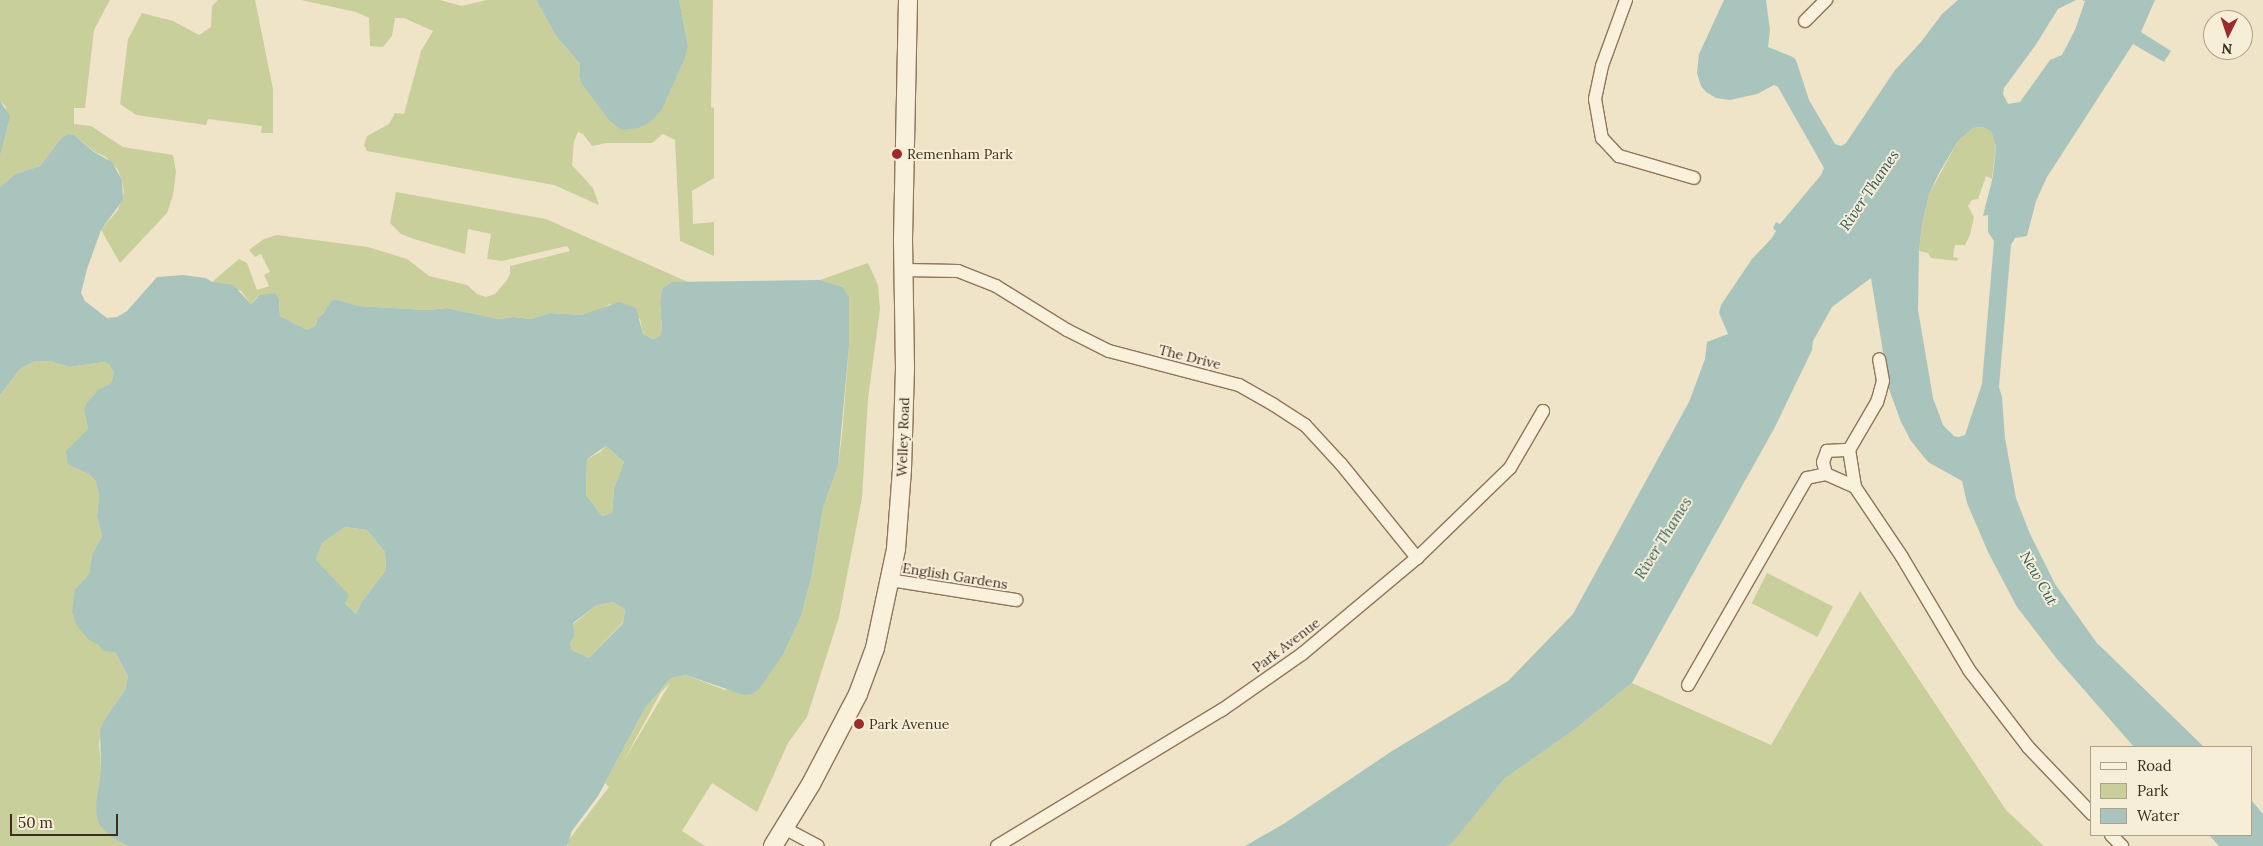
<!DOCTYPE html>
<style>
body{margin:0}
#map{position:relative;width:2263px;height:846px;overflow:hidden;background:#f0e4c8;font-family:Lora,serif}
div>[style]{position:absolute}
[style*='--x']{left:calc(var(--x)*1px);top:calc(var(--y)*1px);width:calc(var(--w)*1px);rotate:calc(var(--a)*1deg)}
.green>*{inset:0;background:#c9cf9b;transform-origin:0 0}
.water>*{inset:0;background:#a9c4bc}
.roads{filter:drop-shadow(1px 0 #8d765c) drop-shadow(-1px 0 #8d765c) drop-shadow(0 1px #8d765c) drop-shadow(0 -1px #8d765c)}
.minor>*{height:12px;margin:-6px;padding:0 6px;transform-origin:6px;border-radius:6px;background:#faf1dc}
.secondary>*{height:18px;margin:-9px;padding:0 9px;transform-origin:9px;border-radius:9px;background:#faf1dc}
.dots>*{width:14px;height:14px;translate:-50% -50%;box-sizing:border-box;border:2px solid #f7eed8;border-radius:50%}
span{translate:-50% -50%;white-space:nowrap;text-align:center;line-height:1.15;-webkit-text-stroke:4px #f7eed8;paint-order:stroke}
.poi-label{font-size:14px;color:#3d2e20}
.left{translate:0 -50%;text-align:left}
.street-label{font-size:14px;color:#3d2e20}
.water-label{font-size:15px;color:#2f5d5a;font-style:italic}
.legend{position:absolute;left:2090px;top:746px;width:162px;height:90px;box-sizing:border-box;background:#f7eed8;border:1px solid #ada18e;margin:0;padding:6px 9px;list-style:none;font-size:15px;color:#3d2e20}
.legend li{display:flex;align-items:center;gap:10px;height:25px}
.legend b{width:25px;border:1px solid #ada18e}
.north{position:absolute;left:2203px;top:10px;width:50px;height:50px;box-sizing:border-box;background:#f7eed8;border:1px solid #ada18e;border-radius:50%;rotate:184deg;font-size:14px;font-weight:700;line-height:20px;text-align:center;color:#3d2e20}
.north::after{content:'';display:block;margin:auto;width:18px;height:22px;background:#9e2a2b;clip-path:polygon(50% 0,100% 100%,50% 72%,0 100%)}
.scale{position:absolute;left:10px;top:814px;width:108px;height:22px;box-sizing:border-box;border:2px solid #3d2e20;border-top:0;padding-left:6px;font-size:15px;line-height:18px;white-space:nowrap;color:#3d2e20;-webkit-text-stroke:4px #f7eed8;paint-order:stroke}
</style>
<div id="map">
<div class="green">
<i style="clip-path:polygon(0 0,110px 0,94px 30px,85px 108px,74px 108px,74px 124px,91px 126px,123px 147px,173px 155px,176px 172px,173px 195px,167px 213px,120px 263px,101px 230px,118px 210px,124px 192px,122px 180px,118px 170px,106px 157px,95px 152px,74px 135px,69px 134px,62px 137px,40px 166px,15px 174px,0 187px,0 156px,6px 107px,0 101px)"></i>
<i style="clip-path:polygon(218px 0,255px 0,273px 89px,273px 133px,261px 133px,262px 126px,208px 119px,206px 125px,136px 115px,120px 104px,128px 39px,142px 13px,173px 21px,199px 35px,211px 27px,212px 6px)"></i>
<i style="clip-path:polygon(301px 0,440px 0,462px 6px,486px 0,536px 0,556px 36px,580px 64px,579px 75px,688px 46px,679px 0,713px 0,711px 107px,714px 108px,714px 178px,692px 191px,693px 224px,714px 222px,714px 256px,680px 241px,675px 140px,663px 134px,652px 143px,607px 143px,592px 146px,583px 134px,578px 132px,574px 141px,572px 165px,593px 188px,599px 205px,554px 185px,367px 151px,364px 145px,367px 136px,389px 124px,395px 113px,404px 114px,421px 51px,433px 31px,404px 18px,395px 18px,392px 36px,383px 47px,370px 46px,369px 18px,356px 12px)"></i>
<i style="clip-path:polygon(1982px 127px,1991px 131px,1996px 147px,1992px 179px,1986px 176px,1978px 199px,1972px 200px,1968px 206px,1974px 217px,1970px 235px,1965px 245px,1955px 245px,1953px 257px,1958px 258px,1957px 261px,1931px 258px,1928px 253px,1919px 251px,1922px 225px,1929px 194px,1958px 141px,1973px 128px)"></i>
<i style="clip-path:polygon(396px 192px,546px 219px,688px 282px,671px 282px,662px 289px,660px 302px,662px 330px,659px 337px,655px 339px,643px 334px,640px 319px,610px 304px,595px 312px,582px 315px,550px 313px,531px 319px,513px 317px,499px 319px,447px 308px,428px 310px,358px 306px,336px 299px,331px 301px,323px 314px,317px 318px,316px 325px,307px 330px,280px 316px,279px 299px,257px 297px,251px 304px,241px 291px,212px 282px,239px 259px,247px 263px,257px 290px,269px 286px,264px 275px,270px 272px,261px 254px,255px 257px,249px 250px,264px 239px,277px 235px,368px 247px,407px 259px,429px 276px,467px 285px,477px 294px,486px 297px,495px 294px,507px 280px,510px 274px,510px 266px,570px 251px,567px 246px,502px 261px,487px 259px,491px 234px,468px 229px,465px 254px,414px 239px,401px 234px,390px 223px)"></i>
<i style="clip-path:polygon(evenodd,868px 263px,878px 285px,880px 309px,868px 399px,862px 498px,839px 617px,807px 717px,788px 743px,757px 812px,712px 783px,682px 831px,705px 846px,568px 846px,567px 842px,609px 787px,605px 783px,645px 708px,671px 678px,686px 675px,725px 690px,783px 655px,801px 616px,811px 579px,823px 508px,838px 466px,842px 435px,849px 346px,849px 297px,843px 287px,820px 280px,868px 263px,670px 683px,622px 764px,661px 692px,670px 683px)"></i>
<i style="clip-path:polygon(35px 361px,50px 361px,69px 367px,104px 362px,109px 364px,114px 373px,111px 383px,99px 389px,84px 411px,88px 429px,68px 465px,89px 474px,96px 482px,99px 496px,97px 516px,102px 536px,92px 555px,89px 574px,75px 589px,89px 640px,115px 652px,128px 676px,125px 690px,106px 717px,99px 743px,101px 768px,96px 804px,111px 837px,128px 846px,0 846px,0 395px,20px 369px)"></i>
<i style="clip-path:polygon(606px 446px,624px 462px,614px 488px,612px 513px,602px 516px,586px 495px,587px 459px,600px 452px)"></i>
<i style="clip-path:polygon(345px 527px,367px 530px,385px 552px,386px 570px,361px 603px,356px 614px,345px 603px,331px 577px,316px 560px,322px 543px)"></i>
<i style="left:1767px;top:573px;width:74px;height:34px;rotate:27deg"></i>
<i style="clip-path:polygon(1860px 591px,2006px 810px,2044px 846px,1445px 846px,1451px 843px,1504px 779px,1574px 730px,1632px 683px,1771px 745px)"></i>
<i style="clip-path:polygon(613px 602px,625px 610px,623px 622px,589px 658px,572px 650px,570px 643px,575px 635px,573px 624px,597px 605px)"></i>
</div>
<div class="water">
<i style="clip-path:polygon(536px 0,679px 0,688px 46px,684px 60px,661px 111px,649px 123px,638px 128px,621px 130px,609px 120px,582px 84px,579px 75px,580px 64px,556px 36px)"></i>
<i style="clip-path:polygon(evenodd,1724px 0,1766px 0,1770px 30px,1768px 47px,1793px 57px,1796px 60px,1809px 100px,1835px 144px,1841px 146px,1846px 143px,1895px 70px,1921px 42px,1942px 14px,1958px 0,2076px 0,2058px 9px,2035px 46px,2004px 88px,2003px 94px,2008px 104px,2020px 102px,2050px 60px,2062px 55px,2075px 30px,2085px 1px,2082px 0,2155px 0,2141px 32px,2171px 51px,2164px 62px,2133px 44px,2047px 177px,2036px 201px,2027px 236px,2015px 238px,2011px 245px,1999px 387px,2002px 397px,2005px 438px,2016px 498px,2030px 534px,2055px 584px,2096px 642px,2204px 747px,2134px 747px,2057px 659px,2017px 607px,1988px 552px,1967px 503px,1962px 481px,1928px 462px,1911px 441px,1901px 422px,1889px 389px,1871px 278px,1832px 307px,1813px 341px,1812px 350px,1775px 427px,1632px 683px,1574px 730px,1504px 779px,1451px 844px,1445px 846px,1245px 846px,1285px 823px,1392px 751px,1508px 681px,1573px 614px,1689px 402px,1705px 359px,1707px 342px,1728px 334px,1719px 313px,1721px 305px,1752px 259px,1772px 238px,1776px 231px,1773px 228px,1776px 222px,1780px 224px,1821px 175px,1824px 168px,1778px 87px,1774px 85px,1757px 94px,1730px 100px,1716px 98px,1706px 92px,1701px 86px,1697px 73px,1699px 54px,1724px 0,1982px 127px,1991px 131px,1996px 147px,1993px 176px,1983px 216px,1988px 215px,1988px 232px,1994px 241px,1982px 384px,1965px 435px,1959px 437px,1954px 436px,1943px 425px,1933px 398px,1918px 310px,1919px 251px,1922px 225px,1929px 194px,1939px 173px,1958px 141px,1973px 128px,1982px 127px)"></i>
<i style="clip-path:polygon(0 101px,10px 116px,0 156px)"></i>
<i style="clip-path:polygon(evenodd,69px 134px,74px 135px,94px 152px,112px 162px,122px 180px,123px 200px,101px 230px,87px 269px,81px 293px,85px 301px,107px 318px,117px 317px,127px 311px,157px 277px,183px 275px,206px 278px,212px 282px,233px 285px,251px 304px,260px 295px,275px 293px,279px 299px,280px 316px,307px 330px,316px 325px,317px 318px,323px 314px,331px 301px,336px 299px,358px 306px,428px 310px,447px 308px,499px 319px,513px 317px,531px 319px,550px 313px,582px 315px,619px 302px,636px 308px,643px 334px,654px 339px,659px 337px,662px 330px,660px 302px,662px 289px,671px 282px,820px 280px,843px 287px,849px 297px,849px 346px,838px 466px,823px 508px,811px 579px,801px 616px,783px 655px,759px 689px,752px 694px,744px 695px,686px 675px,671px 678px,645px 708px,598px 796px,572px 831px,567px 846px,128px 846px,111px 837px,100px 825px,97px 819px,96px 803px,101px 768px,100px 730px,106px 717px,125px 690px,128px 676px,115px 652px,103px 651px,99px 645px,89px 640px,77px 626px,72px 612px,75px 589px,89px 574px,92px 555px,102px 536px,97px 516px,99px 496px,96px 482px,89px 474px,68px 465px,66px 451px,88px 429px,84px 411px,86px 404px,99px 389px,111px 383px,114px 373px,109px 364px,104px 362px,69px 367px,50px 361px,35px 361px,20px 369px,0 395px,0 187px,15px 174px,40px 166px,62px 137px,69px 134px,606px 446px,624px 462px,614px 488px,612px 513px,602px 516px,586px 495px,587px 459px,606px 446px,69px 134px,345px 527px,367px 530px,385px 552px,386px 570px,361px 603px,356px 614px,345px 603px,349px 595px,316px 560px,322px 543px,345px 527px,69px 134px,613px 602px,625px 610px,623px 623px,589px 658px,572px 650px,570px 643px,575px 635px,573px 623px,597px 605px,613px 602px)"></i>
<i style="clip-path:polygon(2252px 801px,2263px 814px,2263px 846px,2219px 846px,2209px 835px,2252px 835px)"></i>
</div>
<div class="roads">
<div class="minor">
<i style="--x:1626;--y:0;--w:70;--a:110"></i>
<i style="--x:1602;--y:66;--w:34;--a:102"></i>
<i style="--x:1595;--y:99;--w:40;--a:80"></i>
<i style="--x:1602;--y:138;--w:25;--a:47"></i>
<i style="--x:1619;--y:156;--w:78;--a:16.3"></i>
<i style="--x:1805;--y:21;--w:30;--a:-45"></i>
<i style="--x:904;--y:270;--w:54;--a:1.1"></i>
<i style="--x:958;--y:271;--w:41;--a:21.5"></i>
<i style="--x:996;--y:286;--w:84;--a:31.8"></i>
<i style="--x:1067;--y:330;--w:47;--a:26.6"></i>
<i style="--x:1109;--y:351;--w:134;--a:14.7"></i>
<i style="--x:1239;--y:385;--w:40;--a:29.7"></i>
<i style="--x:1274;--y:405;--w:37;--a:33"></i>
<i style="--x:1305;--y:425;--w:53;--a:47.3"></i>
<i style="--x:1341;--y:464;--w:121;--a:51"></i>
<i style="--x:1826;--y:474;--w:12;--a:-104"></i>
<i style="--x:1823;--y:462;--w:12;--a:-70"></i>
<i style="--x:1827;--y:451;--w:22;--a:-3"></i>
<i style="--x:1855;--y:487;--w:37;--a:-99"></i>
<i style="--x:1849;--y:450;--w:56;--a:-59.7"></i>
<i style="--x:1877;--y:402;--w:10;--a:-73"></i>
<i style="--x:1880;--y:392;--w:11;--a:-75"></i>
<i style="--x:1883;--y:381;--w:22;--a:-100"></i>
<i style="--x:890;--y:580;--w:128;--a:9"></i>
<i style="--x:1688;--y:685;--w:239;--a:-60.1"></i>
<i style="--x:1807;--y:478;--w:19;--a:-12"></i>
<i style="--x:1826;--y:474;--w:32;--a:24"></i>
<i style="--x:1855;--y:487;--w:84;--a:56.1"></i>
<i style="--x:1902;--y:557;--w:131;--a:59.3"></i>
<i style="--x:1969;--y:670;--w:97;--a:52.5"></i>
<i style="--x:2028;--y:747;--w:93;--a:46.3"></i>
<i style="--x:784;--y:828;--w:38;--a:28"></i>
<i style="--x:2111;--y:835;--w:16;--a:45"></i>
<i style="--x:997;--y:846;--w:263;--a:-31.2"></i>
<i style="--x:1222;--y:710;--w:98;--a:-35"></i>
<i style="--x:1302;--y:654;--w:150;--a:-39.9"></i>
<i style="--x:1417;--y:558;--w:129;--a:-44.1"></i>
<i style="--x:1510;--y:468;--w:66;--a:-59.9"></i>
</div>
<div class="secondary">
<i style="--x:773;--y:846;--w:73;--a:-58.5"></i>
<i style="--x:811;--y:784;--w:102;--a:-62.4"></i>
<i style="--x:858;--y:694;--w:49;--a:-69.7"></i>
<i style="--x:875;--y:648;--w:101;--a:-78"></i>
<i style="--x:896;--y:549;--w:80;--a:-85.7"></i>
<i style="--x:902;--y:469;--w:101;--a:-88.3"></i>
<i style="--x:905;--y:368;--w:129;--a:-90.9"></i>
<i style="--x:903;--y:239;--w:239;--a:-88.8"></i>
</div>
</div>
<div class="dots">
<i style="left:897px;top:154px;background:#9e2a2b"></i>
<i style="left:859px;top:724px;background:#9e2a2b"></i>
</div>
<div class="poi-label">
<span class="left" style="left:907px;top:154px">Remenham Park</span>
<span class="left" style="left:869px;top:724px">Park Avenue</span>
</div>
<div class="street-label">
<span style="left:1190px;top:357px;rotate:14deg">The Drive</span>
<span style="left:903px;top:437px;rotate:-88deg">Welley Road</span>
<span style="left:955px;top:576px;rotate:9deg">English Gardens</span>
<span style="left:1286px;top:645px;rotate:-37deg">Park Avenue</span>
</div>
<div class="water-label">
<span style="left:1869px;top:190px;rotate:-56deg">River Thames</span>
<span style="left:1663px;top:538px;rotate:-58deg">River Thames</span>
<span style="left:2039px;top:578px;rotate:60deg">New Cut</span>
</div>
<ul class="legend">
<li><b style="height:6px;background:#faf1dc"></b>Road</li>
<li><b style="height:14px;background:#c9cf9b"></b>Park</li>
<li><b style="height:14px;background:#a9c4bc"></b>Water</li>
</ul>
<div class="north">N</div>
<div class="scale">50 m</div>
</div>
